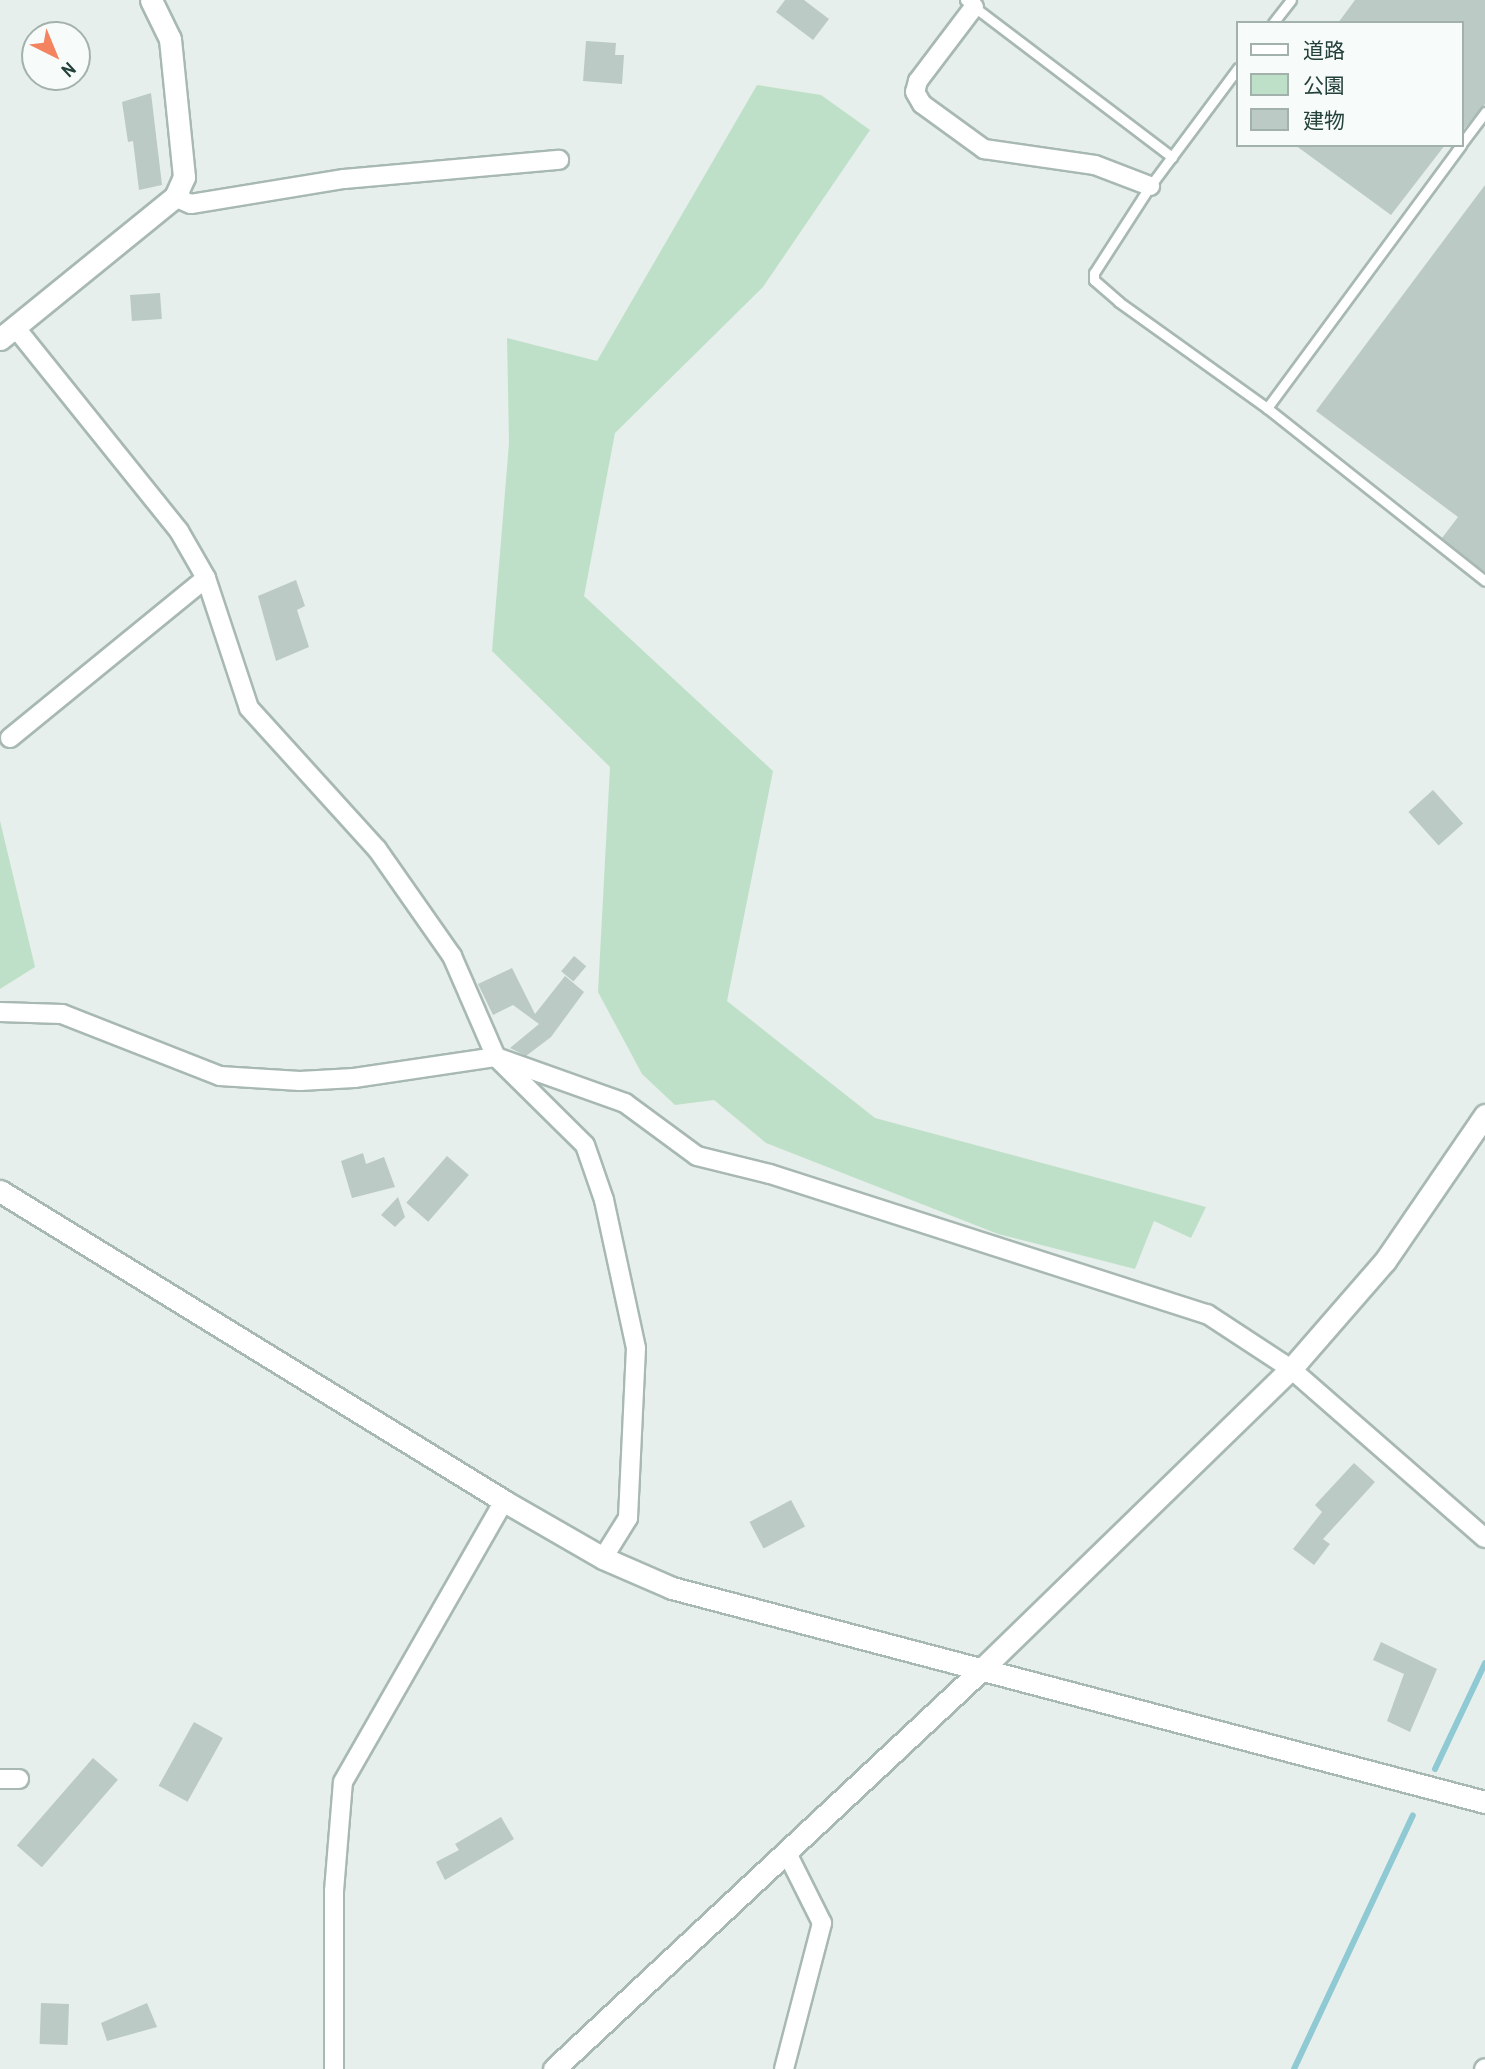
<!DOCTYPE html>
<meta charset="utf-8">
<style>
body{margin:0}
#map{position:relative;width:1485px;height:2069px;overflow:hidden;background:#e6efeb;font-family:"Archivo Narrow","Noto Sans JP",sans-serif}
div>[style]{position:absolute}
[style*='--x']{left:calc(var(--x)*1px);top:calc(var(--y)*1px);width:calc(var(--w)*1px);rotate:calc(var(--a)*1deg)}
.green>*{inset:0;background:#bfe0c8}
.stream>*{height:6px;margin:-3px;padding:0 3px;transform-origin:3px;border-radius:3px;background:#8ec9d4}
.building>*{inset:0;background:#bbcac4;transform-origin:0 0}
.roads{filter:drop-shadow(2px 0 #a8b8b2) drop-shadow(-2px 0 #a8b8b2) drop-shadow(0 2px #a8b8b2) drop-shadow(0 -2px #a8b8b2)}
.service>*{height:9px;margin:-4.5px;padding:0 4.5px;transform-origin:4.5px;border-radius:4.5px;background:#fff}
.minor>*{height:18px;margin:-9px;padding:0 9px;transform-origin:9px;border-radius:9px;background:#fff}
.tertiary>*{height:21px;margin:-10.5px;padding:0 10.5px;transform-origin:10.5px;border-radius:10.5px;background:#fff}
span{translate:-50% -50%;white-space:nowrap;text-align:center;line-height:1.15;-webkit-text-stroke:5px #f7fbf9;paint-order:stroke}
.legend{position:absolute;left:1236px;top:21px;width:228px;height:126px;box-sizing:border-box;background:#f7fbf9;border:2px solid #a3b1ad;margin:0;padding:9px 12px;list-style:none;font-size:21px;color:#24423a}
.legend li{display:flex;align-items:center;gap:14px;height:35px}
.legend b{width:35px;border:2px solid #a3b1ad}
.north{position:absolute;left:21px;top:21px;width:70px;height:70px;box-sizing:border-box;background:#f7fbf9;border:2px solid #a3b1ad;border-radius:50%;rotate:137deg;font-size:19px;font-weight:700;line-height:28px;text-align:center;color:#24423a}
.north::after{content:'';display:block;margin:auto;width:24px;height:32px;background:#f4845f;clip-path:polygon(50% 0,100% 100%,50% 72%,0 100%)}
</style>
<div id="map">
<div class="green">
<i style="clip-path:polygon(757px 85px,821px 95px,870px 130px,763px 287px,615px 433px,584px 596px,773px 771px,727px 1001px,875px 1118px,1206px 1207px,1191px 1238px,1154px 1221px,1135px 1269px,998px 1234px,766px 1143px,714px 1100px,675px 1105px,642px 1074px,598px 992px,610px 767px,492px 651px,509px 443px,507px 338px,597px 361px)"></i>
<i style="clip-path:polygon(0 821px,35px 967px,0 989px)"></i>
</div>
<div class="stream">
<i style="--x:1435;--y:1769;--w:117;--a:-64.7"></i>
<i style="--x:1294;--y:2069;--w:280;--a:-64.9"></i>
</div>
<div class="building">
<i style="clip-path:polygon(785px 0,804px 0,829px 19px,813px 40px,776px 12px)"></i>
<i style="clip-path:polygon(1355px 0,1485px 0,1485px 104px,1462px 131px,1462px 23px,1338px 23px)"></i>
<i style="clip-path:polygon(586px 41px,616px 43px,615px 55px,624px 55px,622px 84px,583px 81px)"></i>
<i style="clip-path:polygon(151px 93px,162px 185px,139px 190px,133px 141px,128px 142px,122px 102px)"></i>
<i style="clip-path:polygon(1295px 145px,1445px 145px,1391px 215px)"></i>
<i style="clip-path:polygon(1485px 185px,1485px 572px,1442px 538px,1458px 517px,1316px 411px)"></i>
<i style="left:160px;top:293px;width:26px;height:30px;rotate:86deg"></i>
<i style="clip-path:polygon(296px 580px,305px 606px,297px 610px,309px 647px,276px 661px,258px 596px)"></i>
<i style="left:1433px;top:790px;width:45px;height:33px;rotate:48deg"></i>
<i style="left:574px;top:956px;width:16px;height:20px;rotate:40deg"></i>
<i style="clip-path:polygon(512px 968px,535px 1014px,565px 976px,584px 992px,551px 1037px,526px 1056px,510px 1048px,539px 1024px,513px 1005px,493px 1015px,478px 984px)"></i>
<i style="clip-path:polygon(363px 1153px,366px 1164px,384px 1157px,395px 1187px,352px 1198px,341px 1161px)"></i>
<i style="left:447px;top:1156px;width:29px;height:62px;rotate:41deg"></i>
<i style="clip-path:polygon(398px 1197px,405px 1217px,395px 1227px,381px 1215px)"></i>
<i style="clip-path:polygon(1354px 1463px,1375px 1482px,1323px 1539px,1330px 1544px,1314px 1565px,1293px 1549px,1322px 1512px,1315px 1505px)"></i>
<i style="left:791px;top:1500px;width:30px;height:47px;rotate:62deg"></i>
<i style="clip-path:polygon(1381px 1642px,1437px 1669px,1410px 1732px,1387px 1721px,1404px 1674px,1373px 1660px)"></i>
<i style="left:194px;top:1722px;width:33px;height:73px;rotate:29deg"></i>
<i style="left:93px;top:1758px;width:33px;height:116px;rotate:41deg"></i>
<i style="clip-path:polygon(501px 1817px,514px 1839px,445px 1880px,436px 1862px,459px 1850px,455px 1844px)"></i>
<i style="left:41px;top:2003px;width:28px;height:41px;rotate:2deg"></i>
<i style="clip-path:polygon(147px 2003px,157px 2027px,107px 2041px,101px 2023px)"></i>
</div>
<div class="roads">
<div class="service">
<i style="--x:965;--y:0;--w:260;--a:37.2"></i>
<i style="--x:1273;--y:23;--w:29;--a:-52"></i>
<i style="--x:1238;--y:68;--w:147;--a:126.7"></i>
<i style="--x:1150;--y:186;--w:103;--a:122.8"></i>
<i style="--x:1094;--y:273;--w:7;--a:90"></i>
<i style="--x:1094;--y:280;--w:33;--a:41"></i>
<i style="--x:1119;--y:302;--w:182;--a:35.6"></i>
<i style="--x:1462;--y:143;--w:39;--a:-53"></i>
<i style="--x:1461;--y:145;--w:327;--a:126.4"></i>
<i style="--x:1267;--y:408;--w:278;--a:38.4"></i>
</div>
<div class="minor">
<i style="--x:974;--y:7;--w:93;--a:127.1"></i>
<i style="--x:918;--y:81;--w:11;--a:105"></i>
<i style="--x:915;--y:92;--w:14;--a:60"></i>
<i style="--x:922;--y:104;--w:77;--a:36"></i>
<i style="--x:984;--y:149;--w:112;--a:8.2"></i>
<i style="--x:1095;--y:165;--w:59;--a:20.9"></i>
<i style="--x:175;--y:197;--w:17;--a:24"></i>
<i style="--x:191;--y:204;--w:155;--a:-9.3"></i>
<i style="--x:344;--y:179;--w:216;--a:-5.1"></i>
<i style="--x:15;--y:327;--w:262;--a:51.2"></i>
<i style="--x:179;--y:531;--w:54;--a:60.1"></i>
<i style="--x:206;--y:578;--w:137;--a:71.7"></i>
<i style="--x:249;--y:708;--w:190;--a:47.8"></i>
<i style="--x:377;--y:849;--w:131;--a:55"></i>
<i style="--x:452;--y:956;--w:110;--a:66.5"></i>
<i style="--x:496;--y:1057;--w:125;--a:44.7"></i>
<i style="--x:585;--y:1145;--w:58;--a:70.9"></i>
<i style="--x:604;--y:1200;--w:151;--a:77.8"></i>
<i style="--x:636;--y:1348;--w:170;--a:92.7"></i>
<i style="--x:628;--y:1518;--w:47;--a:122"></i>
<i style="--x:10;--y:738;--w:253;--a:-39.2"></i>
<i style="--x:0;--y:1012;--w:62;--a:1.8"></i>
<i style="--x:62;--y:1014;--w:170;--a:21.4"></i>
<i style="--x:220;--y:1076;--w:80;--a:3.6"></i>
<i style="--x:300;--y:1081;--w:54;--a:-3.2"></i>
<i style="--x:354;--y:1078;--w:144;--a:-8.4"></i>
<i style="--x:496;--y:1057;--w:137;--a:19.6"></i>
<i style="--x:625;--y:1103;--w:89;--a:36.4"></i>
<i style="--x:697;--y:1156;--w:75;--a:13.9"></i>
<i style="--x:770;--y:1174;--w:459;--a:17.8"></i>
<i style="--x:1207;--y:1314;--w:100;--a:33.2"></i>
<i style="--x:1291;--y:1369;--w:257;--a:41.1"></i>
<i style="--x:0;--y:1779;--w:19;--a:0"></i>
<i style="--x:334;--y:2069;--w:178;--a:-90"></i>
<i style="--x:334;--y:1891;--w:109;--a:-85.3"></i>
<i style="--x:343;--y:1782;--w:324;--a:-60.2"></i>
<i style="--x:784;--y:2069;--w:151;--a:-75.4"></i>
<i style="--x:822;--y:1923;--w:78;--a:-116.6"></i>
<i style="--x:1484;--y:2069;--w:1;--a:-45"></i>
</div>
<div class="tertiary">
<i style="--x:0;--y:339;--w:225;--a:-39.1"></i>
<i style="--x:175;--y:197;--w:22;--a:-66"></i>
<i style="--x:184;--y:177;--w:139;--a:-95.8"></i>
<i style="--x:170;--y:39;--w:43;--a:-116"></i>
<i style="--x:0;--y:1191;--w:592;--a:31.59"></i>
<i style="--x:504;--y:1501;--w:114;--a:29.9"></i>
<i style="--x:603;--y:1558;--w:75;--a:23.5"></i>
<i style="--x:672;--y:1588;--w:841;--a:14.75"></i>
<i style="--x:554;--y:2069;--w:584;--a:-43.06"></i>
<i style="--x:981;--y:1670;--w:432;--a:-44.2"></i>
<i style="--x:1291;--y:1369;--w:143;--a:-49"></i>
<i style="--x:1385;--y:1261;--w:177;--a:-55.6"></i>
</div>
</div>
<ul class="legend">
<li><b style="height:9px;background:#fff"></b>道路</li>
<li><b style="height:19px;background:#bfe0c8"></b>公園</li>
<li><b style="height:19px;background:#bbcac4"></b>建物</li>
</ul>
<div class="north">N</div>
</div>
